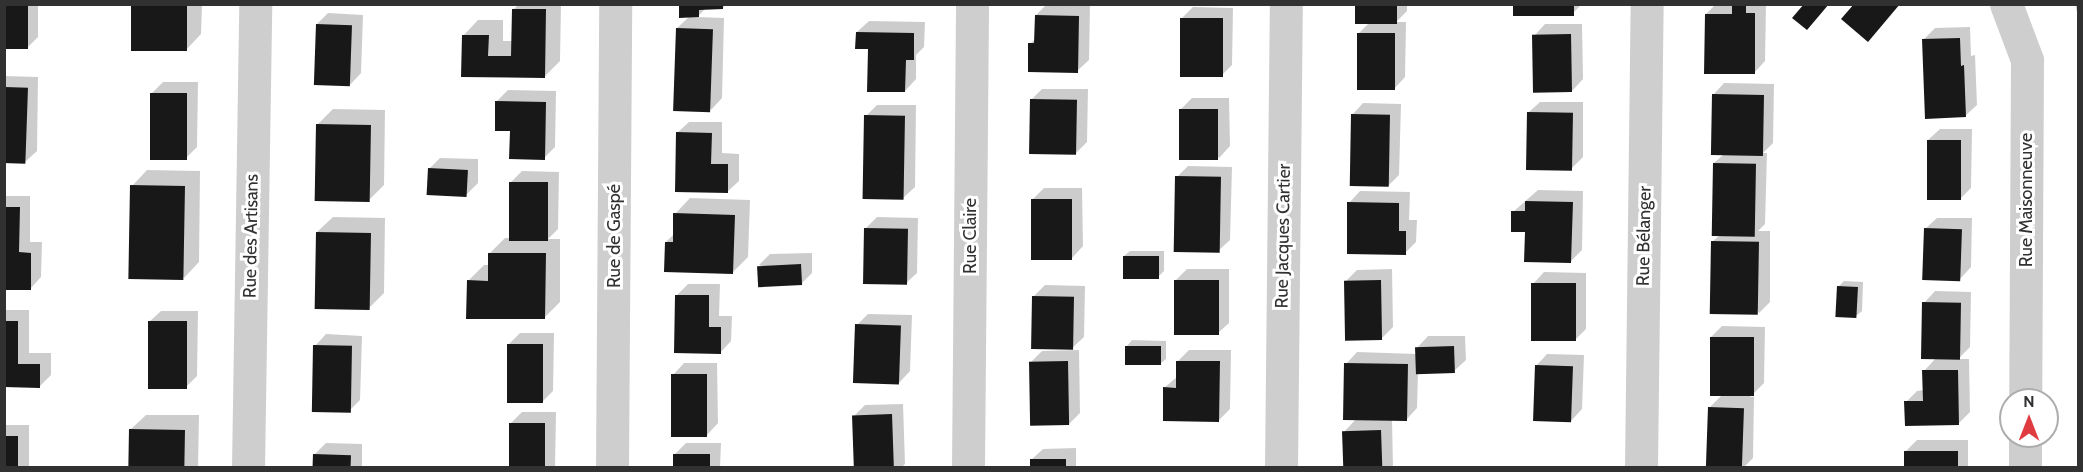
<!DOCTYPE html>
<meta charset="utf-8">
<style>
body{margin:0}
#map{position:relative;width:2083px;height:472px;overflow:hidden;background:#fff;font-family:Cabin,sans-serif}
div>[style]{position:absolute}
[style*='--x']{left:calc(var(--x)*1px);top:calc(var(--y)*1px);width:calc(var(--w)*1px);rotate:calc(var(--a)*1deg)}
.shadow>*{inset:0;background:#0003;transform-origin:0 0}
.building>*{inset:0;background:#181818;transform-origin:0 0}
.minor>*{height:33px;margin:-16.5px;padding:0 16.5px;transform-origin:16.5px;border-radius:16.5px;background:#cecece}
span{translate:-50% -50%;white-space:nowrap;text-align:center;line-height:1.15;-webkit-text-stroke:6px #fff;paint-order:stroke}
.street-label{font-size:18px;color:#313131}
.frame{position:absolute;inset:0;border:6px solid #313131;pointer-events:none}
.north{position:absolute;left:1999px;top:388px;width:60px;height:60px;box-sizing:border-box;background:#fff;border:2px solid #adadad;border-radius:50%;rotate:0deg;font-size:16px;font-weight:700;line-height:24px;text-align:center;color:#313131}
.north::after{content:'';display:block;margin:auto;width:21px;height:27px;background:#e03b40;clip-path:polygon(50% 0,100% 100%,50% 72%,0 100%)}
</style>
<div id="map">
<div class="shadow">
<i style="clip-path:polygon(4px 4px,38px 4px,38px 37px,27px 48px)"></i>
<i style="clip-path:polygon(133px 4px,202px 4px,201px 34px,186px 50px)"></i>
<i style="clip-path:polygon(519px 4px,561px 4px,560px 61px,545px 76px,463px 75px,463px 36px,478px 20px,503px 20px,503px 41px,513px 41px,513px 10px)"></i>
<i style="clip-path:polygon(680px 4px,726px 4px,723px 8px,705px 9px,697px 17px,724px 18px,722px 98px,711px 110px,677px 28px,690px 16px)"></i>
<i style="clip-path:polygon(1047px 4px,1090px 5px,1089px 60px,1077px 71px,1030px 44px,1036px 38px,1036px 15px)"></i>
<i style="clip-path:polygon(1356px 4px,1407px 4px,1407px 11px,1396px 22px,1406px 22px,1405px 77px,1394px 89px,1359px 33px,1370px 22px)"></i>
<i style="clip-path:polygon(1514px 4px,1582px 4px,1573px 13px)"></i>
<i style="clip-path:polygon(1716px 4px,1766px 4px,1765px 61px,1754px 73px,1706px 14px)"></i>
<i style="clip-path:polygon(2075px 4px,2078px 4px,2078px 16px)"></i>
<i style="clip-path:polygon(1193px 7px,1233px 8px,1232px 65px,1221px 76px,1181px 19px)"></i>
<i style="clip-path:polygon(328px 13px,363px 15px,361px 73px,350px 85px,317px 24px)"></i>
<i style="clip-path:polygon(869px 21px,925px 22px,924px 47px,916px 55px,916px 79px,905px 91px,857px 32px)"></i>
<i style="clip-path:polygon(1545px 24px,1582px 24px,1583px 79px,1572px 91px,1534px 36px)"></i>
<i style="clip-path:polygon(1970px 27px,1971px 56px,1975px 55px,1977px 105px,1965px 116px,1924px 39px,1935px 28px)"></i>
<i style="clip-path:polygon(4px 76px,38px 77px,37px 151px,25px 162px,4px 161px)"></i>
<i style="clip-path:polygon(163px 82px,198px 82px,197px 147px,186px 158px,152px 93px)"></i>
<i style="clip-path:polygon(1724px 83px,1774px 84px,1773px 143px,1763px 153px,1767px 153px,1765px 224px,1758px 231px,1770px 231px,1770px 302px,1759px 313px,1712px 242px,1720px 235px,1714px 163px,1724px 154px,1713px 95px)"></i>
<i style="clip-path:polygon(1042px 89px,1088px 89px,1087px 142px,1076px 153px,1031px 100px)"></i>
<i style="clip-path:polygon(508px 90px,556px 91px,555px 147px,544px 158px,511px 129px,497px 101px)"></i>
<i style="clip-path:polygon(1192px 98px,1229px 98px,1230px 146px,1219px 158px,1180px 110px)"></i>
<i style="clip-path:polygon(1540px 102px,1583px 102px,1583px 157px,1571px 169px,1528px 113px)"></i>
<i style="clip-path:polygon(1363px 103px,1401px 104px,1399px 175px,1388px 186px,1352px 115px)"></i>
<i style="clip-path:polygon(877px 105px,916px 105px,915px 187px,903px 198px,866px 116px)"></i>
<i style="clip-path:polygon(333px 109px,385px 110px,384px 185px,369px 200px,317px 125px)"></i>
<i style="clip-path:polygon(689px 122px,722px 122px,722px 153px,739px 154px,739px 181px,727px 192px,677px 133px)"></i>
<i style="clip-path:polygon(1940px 129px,1972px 129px,1971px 188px,1960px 199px,1928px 140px)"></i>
<i style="clip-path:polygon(440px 158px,478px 159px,478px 183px,466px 195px,429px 169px)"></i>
<i style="clip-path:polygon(1188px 166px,1232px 167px,1230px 240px,1218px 251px,1177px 177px)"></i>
<i style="clip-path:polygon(147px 170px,200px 171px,199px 262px,184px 278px,132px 186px)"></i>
<i style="clip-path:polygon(522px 171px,559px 172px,558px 229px,548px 239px,560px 239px,560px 302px,544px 318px,468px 281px,484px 265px,489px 265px,489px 254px,505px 238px,510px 238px,511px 182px)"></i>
<i style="clip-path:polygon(1044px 188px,1082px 188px,1083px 246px,1072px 258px,1032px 200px)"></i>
<i style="clip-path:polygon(1538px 190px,1583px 191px,1582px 250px,1571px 261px,1526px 231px,1513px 212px)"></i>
<i style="clip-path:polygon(1360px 191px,1410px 192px,1409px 220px,1417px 220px,1416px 242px,1405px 253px,1349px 203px)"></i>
<i style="clip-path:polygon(4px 196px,30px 196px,30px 242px,42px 242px,41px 277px,30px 289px,4px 289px)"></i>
<i style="clip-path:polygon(690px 198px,750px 200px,748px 257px,733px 272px,666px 242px,674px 234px,675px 214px)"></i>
<i style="clip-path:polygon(333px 217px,385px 218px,384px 293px,369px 308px,317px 232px)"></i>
<i style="clip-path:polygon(877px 217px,918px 218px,917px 273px,905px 284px,866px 228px)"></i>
<i style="clip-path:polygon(1937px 218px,1972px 218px,1971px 267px,1960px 279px,1925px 229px)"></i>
<i style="clip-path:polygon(1130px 251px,1164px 251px,1164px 271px,1158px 277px,1124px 256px)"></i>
<i style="clip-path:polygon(812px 253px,812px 273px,801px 284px,759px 265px,770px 254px)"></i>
<i style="clip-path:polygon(1187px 269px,1229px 269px,1229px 323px,1217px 334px,1176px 280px)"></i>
<i style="clip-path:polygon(1392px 269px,1393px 327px,1382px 338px,1346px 281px,1357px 270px)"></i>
<i style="clip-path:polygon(1544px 272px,1586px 273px,1586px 329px,1575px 340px,1533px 284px)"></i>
<i style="clip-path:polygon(1844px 281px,1863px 282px,1862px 311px,1856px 316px,1838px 287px)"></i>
<i style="clip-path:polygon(688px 284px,720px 284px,719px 316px,732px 316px,731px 341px,720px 353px,677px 295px)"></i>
<i style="clip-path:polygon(1045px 285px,1085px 286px,1084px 337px,1070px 350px,1034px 296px)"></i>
<i style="clip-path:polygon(1935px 291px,1971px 292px,1970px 347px,1958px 359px,1969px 359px,1970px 412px,1959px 423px,1906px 402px,1917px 391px,1924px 390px,1924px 371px,1936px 358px,1924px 303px)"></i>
<i style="clip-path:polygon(4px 310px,29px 310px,29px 353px,51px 353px,51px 375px,40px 386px,4px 386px)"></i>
<i style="clip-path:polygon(161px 311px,198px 311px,197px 376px,186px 387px,149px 322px)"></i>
<i style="clip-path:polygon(868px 314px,912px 315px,910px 371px,899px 383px,857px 325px)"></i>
<i style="clip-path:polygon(1722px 326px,1765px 327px,1764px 383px,1750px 397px,1754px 397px,1753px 458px,1743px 468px,1708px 468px,1709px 408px,1723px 394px,1711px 337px)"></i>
<i style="clip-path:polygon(520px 333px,554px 333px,553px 391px,542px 402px,509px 344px)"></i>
<i style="clip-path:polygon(326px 334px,362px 336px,360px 400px,349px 411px,315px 346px)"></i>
<i style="clip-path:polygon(1428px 336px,1465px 336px,1466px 360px,1454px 371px,1418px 372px,1417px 408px,1406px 420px,1392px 419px,1393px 468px,1345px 468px,1344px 432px,1357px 418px,1346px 364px,1357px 352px,1417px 354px,1417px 348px)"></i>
<i style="clip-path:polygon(1132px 340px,1166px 341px,1166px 359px,1160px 364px,1127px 346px)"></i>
<i style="clip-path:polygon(1079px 350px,1080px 413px,1069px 424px,1030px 363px,1042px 351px)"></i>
<i style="clip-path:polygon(1189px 350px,1231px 350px,1230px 409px,1218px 421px,1164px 388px,1177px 377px,1178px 361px)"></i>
<i style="clip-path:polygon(1547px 354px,1584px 355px,1582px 409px,1571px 421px,1536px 366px)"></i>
<i style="clip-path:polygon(684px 363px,717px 363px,718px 423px,707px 435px,673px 375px)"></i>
<i style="clip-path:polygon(903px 404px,905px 464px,901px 468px,855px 468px,854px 416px,865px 405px)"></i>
<i style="clip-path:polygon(522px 412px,556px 412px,555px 468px,510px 468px,511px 423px)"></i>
<i style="clip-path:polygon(146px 415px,199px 415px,198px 468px,130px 468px,130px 430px)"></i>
<i style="left:4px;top:425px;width:25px;height:43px"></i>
<i style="clip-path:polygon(1917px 440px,1968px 440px,1968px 468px,1905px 468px,1906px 451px)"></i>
<i style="clip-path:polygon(326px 443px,362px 444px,362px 468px,314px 468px,314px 455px)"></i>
<i style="clip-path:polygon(686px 443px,721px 443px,720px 468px,675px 468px,675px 454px)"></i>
<i style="clip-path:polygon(1076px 448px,1076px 468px,1032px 468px,1031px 460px,1043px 449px)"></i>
</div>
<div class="building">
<i style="left:4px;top:4px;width:24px;height:45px"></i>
<i style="left:131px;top:4px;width:56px;height:47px"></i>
<i style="clip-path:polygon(679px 4px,723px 4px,723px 9px,699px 10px,699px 17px,679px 18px)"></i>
<i style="left:1355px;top:4px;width:42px;height:20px"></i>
<i style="left:1513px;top:4px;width:61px;height:12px"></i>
<i style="clip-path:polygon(1732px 4px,1746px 4px,1746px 13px,1755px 13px,1755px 74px,1704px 74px,1705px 14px,1732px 14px)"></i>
<i style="clip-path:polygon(1804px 4px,1829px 4px,1807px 30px,1792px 18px)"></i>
<i style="clip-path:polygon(1854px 4px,1900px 4px,1868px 42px,1841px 19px)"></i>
<i style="clip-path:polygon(512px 9px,546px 9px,545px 78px,461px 77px,462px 35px,489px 35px,488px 56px,511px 56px)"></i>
<i style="clip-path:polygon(1035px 15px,1079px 16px,1078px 73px,1028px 72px,1028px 43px,1034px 43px)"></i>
<i style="left:1180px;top:18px;width:43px;height:59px"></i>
<i style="left:316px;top:24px;width:36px;height:61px;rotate:2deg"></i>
<i style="left:676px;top:28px;width:37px;height:83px;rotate:2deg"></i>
<i style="clip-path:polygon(856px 32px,914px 33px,914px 60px,906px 60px,905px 92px,867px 92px,868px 49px,855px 49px)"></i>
<i style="left:1357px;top:33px;width:38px;height:57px"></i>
<i style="left:1571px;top:34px;width:58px;height:39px;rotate:89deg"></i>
<i style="clip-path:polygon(1960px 38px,1961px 66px,1964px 65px,1966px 117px,1925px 119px,1922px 39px)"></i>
<i style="left:5px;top:87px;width:23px;height:76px;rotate:2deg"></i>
<i style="left:150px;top:93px;width:37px;height:67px"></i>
<i style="left:1712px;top:94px;width:52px;height:61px;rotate:1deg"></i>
<i style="left:1030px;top:99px;width:47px;height:55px;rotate:1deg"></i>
<i style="clip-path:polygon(495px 101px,546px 102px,545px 160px,509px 159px,510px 131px,495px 131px)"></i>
<i style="left:1179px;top:109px;width:39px;height:51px"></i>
<i style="left:1527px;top:112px;width:46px;height:58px;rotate:1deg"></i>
<i style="left:1351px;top:114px;width:39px;height:72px;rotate:1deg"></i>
<i style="left:864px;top:115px;width:41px;height:84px;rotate:1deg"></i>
<i style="left:316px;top:124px;width:55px;height:77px;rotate:1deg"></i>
<i style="clip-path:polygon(676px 132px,712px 133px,711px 164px,728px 164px,728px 193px,675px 192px)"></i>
<i style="left:1927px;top:140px;width:34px;height:60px"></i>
<i style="left:1713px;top:163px;width:43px;height:73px;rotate:1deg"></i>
<i style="left:428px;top:168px;width:40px;height:27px;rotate:3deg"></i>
<i style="left:1175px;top:176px;width:46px;height:76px;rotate:1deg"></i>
<i style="left:509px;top:182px;width:39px;height:59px"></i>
<i style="left:130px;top:185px;width:55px;height:94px;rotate:1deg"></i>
<i style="left:1031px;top:199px;width:41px;height:61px"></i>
<i style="clip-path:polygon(1525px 201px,1573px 202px,1571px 263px,1524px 262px,1525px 232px,1511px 232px,1511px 211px,1525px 211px)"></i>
<i style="clip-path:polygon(1347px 202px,1399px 203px,1399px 231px,1406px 231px,1406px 255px,1347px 254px)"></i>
<i style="clip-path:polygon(4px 207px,20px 207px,19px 252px,31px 253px,31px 290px,4px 290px)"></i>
<i style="clip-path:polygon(673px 213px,735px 215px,733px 274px,664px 272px,665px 242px,673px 242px)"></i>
<i style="left:864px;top:228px;width:44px;height:56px;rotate:1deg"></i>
<i style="left:1924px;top:228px;width:38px;height:52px;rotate:2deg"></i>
<i style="left:316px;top:232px;width:55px;height:77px;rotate:1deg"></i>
<i style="left:1711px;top:241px;width:48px;height:73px;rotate:1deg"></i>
<i style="clip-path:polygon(488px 253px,546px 253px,545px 319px,466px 319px,467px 280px,488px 281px)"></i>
<i style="left:1123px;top:256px;width:36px;height:23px"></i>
<i style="left:801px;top:264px;width:21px;height:44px;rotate:87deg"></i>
<i style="left:1174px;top:280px;width:45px;height:55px"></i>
<i style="left:1381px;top:280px;width:60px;height:37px;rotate:89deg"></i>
<i style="left:1531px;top:283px;width:45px;height:58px"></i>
<i style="left:1837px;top:286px;width:21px;height:31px;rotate:3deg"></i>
<i style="clip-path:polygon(675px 295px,709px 295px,709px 327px,721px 327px,721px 354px,674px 353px)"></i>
<i style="left:1032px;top:296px;width:42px;height:53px;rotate:1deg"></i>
<i style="left:1922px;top:302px;width:39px;height:57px;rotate:1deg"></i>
<i style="clip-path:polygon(4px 321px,18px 321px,18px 364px,40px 364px,40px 388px,4px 387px)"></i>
<i style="left:148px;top:321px;width:39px;height:68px"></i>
<i style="left:855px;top:324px;width:46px;height:59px;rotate:2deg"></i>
<i style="left:1710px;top:337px;width:44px;height:59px"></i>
<i style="left:507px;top:344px;width:36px;height:59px"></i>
<i style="left:313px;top:345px;width:39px;height:67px;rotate:1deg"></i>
<i style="left:1125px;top:346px;width:36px;height:19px"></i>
<i style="left:1454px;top:346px;width:27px;height:39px;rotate:88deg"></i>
<i style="left:1068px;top:361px;width:64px;height:39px;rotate:89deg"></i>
<i style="clip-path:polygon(1176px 361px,1220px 361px,1219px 422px,1163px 421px,1163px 387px,1176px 388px)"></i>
<i style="left:1344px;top:363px;width:64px;height:57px;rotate:1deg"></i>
<i style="left:1535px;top:365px;width:38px;height:56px;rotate:2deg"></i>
<i style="clip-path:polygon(1922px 370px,1958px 370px,1959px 425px,1905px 426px,1904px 401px,1923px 401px)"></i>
<i style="left:671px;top:374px;width:36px;height:63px"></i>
<i style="left:1708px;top:407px;width:36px;height:61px;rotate:2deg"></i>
<i style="left:892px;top:414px;width:54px;height:40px;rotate:88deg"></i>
<i style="left:509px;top:423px;width:36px;height:45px"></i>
<i style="left:129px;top:429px;width:56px;height:39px;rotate:1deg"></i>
<i style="left:1381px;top:430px;width:38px;height:39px;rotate:88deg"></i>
<i style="left:4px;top:436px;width:14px;height:32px"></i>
<i style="left:1904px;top:451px;width:54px;height:17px"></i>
<i style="left:313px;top:454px;width:38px;height:14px;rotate:2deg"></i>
<i style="left:673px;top:454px;width:37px;height:14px"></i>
<i style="left:1030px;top:459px;width:36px;height:9px"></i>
</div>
<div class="minor">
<i style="--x:2006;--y:4;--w:60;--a:69.4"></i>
<i style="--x:2027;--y:60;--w:340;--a:90.3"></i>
<i style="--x:248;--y:468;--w:464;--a:-89.1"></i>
<i style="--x:612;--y:468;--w:464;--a:-89.6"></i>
<i style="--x:968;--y:468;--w:464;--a:-89.5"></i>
<i style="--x:1281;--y:468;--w:464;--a:-89.4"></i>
<i style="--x:1641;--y:468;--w:464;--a:-89.3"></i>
<i style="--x:2025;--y:468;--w:32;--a:-90"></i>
</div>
<div class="street-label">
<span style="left:2026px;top:200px;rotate:-90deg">Rue Maisonneuve</span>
<span style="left:251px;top:236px;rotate:-89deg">Rue des Artisans</span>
<span style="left:614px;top:236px;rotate:-90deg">Rue de Gaspé</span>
<span style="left:970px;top:236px;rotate:-90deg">Rue Claire</span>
<span style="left:1283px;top:236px;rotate:-89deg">Rue Jacques Cartier</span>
<span style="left:1644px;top:236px;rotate:-89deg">Rue Bélanger</span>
</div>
<div class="frame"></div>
<div class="north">N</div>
</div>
